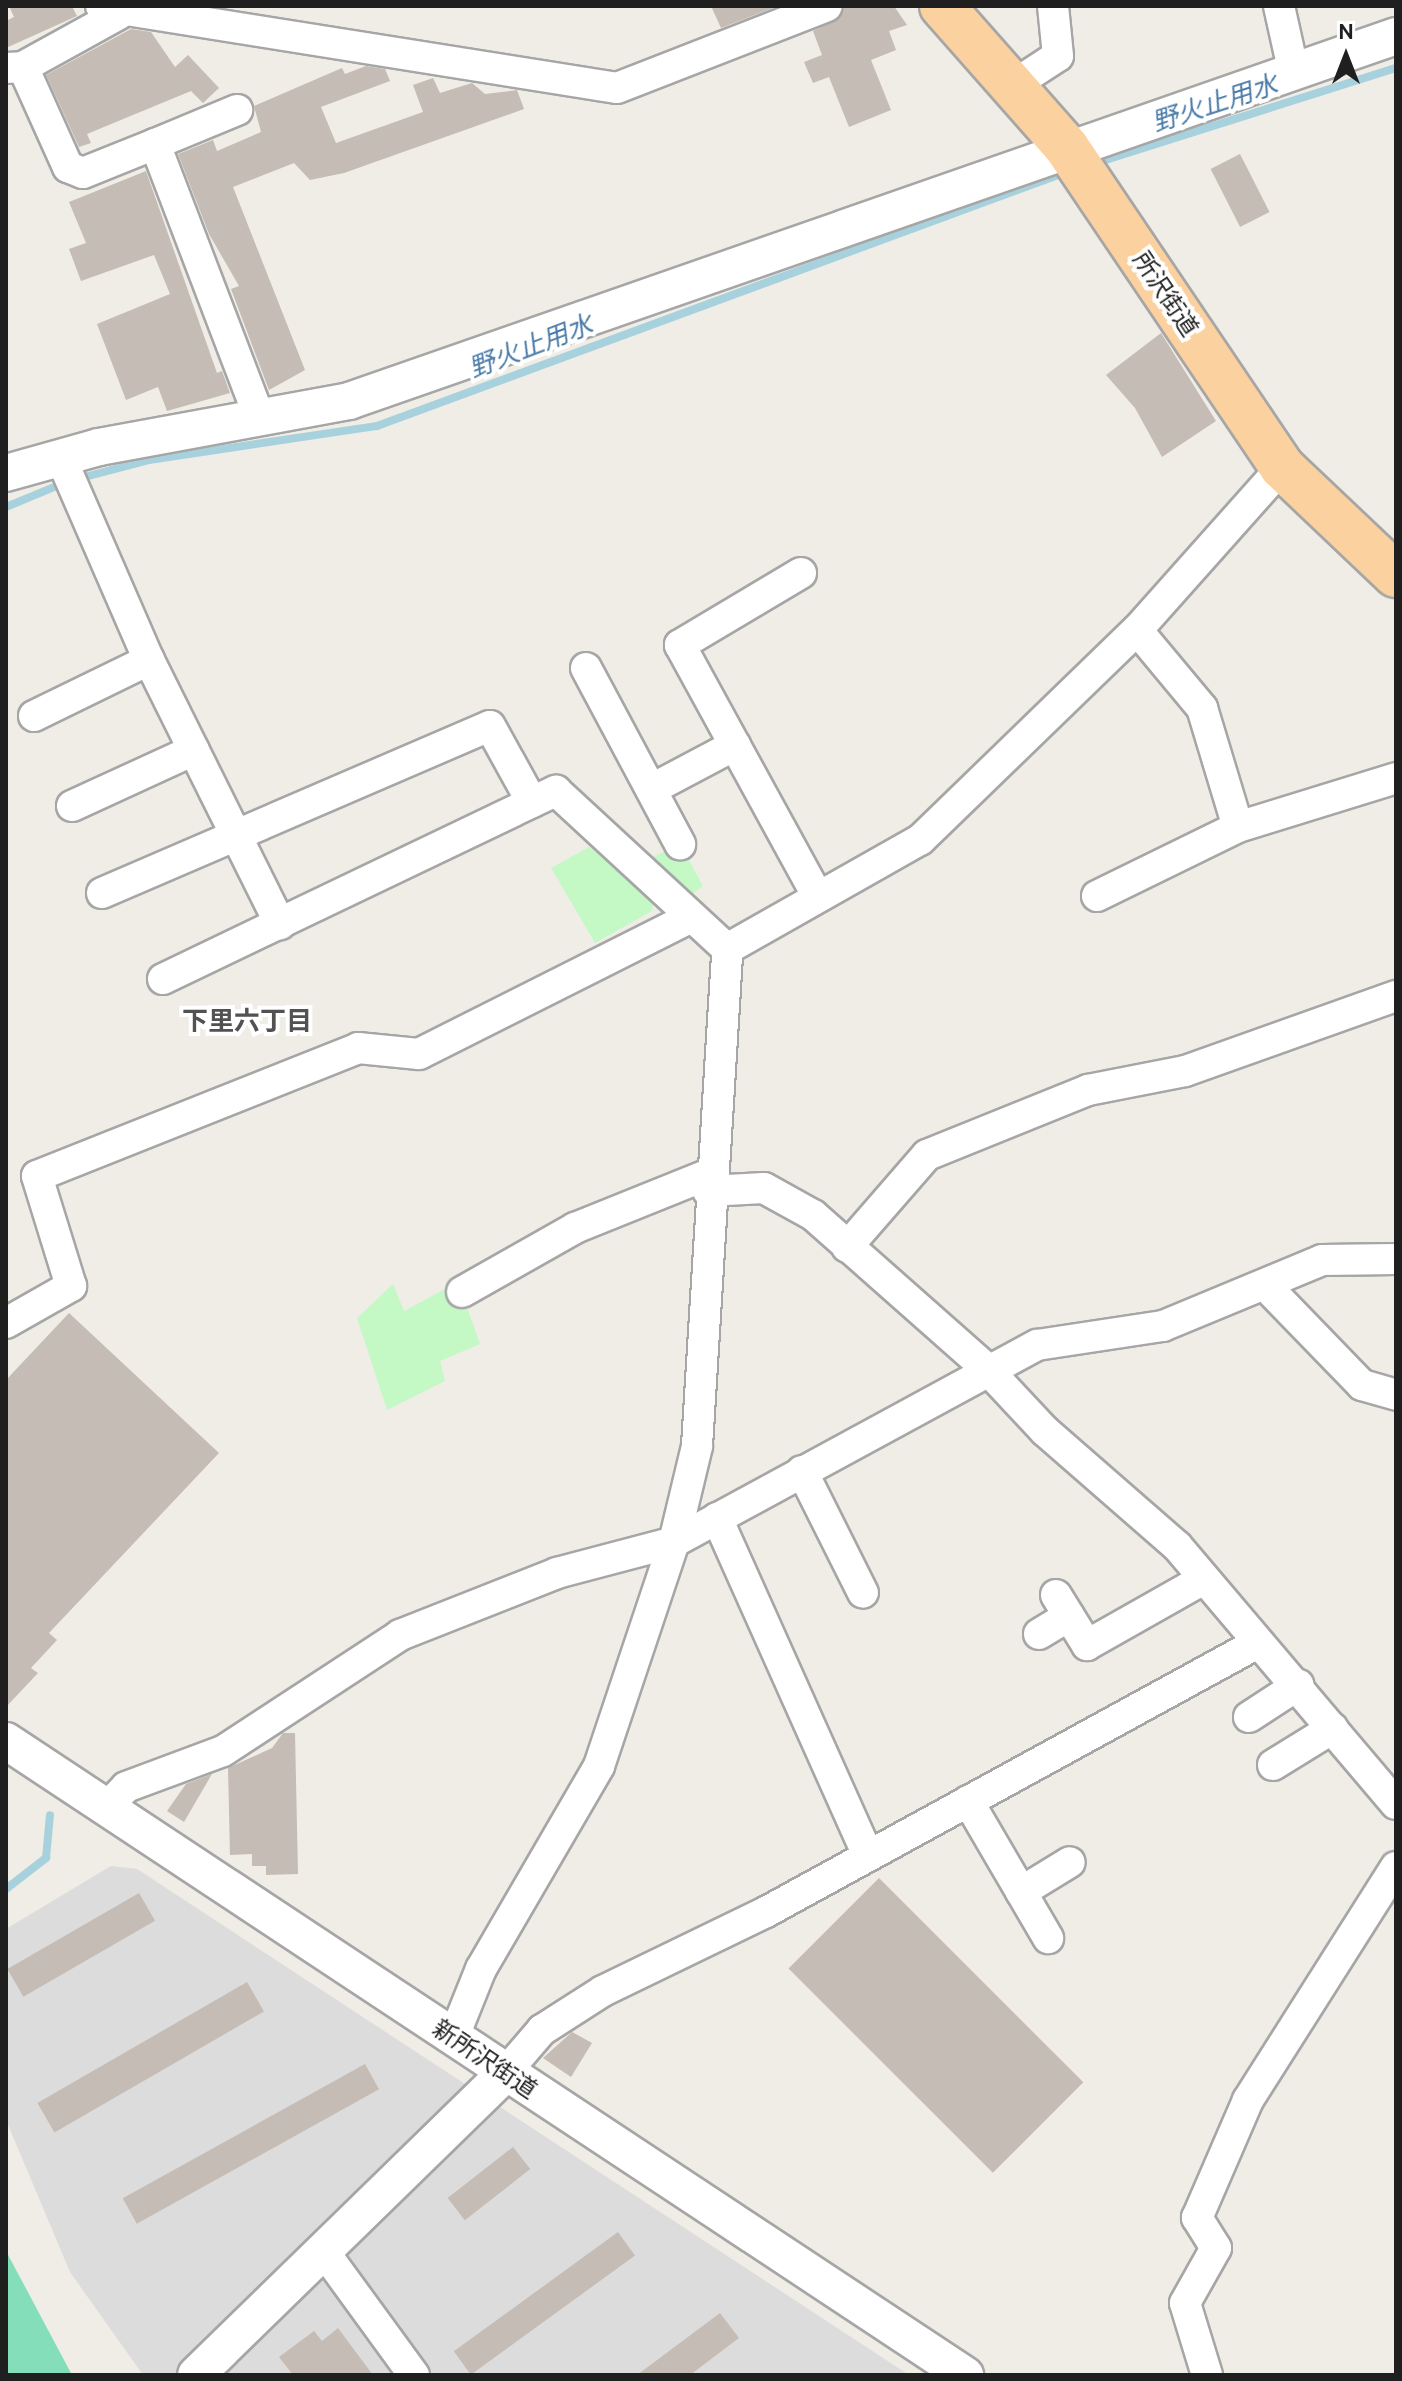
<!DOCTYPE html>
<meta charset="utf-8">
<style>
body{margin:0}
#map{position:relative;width:1402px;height:2381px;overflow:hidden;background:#f0ece6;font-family:Cabin,"Noto Sans JP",sans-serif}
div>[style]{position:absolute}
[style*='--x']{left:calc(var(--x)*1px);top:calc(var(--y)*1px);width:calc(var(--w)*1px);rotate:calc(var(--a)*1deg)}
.residential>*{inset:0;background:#dddcdc}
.park>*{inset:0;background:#c4f9c6}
.pitch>*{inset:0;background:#84deb9}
.stream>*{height:8px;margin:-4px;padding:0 4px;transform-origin:4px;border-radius:4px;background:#a7d2dd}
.building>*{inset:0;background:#c5bcb5;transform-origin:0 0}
.roads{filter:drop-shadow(2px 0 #a6a6a6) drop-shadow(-2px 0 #a6a6a6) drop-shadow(0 2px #a6a6a6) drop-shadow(0 -2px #a6a6a6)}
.minor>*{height:30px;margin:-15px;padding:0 15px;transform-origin:15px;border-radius:15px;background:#fff}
.tertiary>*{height:36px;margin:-18px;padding:0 18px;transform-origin:18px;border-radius:18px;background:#fff}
.primary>*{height:44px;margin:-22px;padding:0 22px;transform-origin:22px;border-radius:22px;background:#fbd19f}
span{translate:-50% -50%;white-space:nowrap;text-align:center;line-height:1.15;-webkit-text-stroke:8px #fff;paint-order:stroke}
.street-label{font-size:24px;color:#1f1f1f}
.water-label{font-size:26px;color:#497aa7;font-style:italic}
.neighbourhood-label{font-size:26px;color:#525252;font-weight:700}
.frame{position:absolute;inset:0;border:8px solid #1f1f1f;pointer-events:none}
.north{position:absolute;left:1306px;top:16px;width:80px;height:80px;-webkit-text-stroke:6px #fff;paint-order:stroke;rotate:0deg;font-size:22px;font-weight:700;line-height:32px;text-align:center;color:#1f1f1f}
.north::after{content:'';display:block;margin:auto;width:28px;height:36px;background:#1f1f1f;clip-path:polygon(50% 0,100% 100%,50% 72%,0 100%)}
</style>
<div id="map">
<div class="residential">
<i style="clip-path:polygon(111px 1866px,137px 1869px,909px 2375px,143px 2375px,70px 2272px,6px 2120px,6px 1929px)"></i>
</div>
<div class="park">
<i style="clip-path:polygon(680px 844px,703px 886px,675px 906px,634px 866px)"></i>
<i style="clip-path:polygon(589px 847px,655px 895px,652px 911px,595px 943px,551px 868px)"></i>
<i style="clip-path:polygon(458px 1282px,480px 1344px,440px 1361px,445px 1381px,387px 1410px,357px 1318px,393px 1284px,404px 1311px)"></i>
</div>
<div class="pitch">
<i style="clip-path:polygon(6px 2251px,72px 2375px,6px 2375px)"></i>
</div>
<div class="stream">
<i style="--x:1093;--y:164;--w:318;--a:-17.6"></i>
<i style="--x:77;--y:479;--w:74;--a:-14.8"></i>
<i style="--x:149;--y:460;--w:231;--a:-8.5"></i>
<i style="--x:377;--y:426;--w:726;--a:-20.23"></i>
<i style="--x:6;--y:507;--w:63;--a:-22.5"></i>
<i style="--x:6;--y:1889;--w:51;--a:-37.8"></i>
<i style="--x:46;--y:1858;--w:43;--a:-84.7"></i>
</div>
<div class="building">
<i style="clip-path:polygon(9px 6px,72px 6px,77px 16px,6px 48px,6px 21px,14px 17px)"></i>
<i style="clip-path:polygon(711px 6px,778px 6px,721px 28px)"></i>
<i style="clip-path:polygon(845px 6px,894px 6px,907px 25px,889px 31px,896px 50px,871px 60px,891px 110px,849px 127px,829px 77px,813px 83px,804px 62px,822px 55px,813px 31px,840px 18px)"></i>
<i style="clip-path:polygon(131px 29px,151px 32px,175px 67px,188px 55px,219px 88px,203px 103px,191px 91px,87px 134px,91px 143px,79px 147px,46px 75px)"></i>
<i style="clip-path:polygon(366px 66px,385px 69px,390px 81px,321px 107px,336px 143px,423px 112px,413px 85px,433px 78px,440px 93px,472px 83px,485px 94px,517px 90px,524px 109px,344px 173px,310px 180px,294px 163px,233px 187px,305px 370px,269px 390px,231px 289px,239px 286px,209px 234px,178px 154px,213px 140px,217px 151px,261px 132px,254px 106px,342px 68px,345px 74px)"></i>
<i style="left:1240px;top:154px;width:65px;height:33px;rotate:63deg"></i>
<i style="clip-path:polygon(146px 171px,217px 373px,222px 371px,230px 393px,167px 411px,158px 387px,126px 400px,97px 324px,170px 294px,154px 255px,81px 281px,69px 249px,86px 243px,69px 202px)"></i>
<i style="clip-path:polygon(1161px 333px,1216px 421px,1162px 457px,1135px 408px,1106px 375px)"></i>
<i style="clip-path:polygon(69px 1313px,219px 1453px,49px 1633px,57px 1640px,31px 1668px,38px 1673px,6px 1707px,6px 1380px)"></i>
<i style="clip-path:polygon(283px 1733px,295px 1733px,298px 1874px,266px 1875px,266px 1866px,252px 1866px,252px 1854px,230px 1855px,228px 1768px,272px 1748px)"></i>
<i style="clip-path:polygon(212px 1774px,184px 1822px,167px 1811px,186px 1784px)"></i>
<i style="left:879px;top:1878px;width:289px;height:128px;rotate:45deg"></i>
<i style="left:139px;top:1893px;width:32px;height:152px;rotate:60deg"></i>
<i style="left:247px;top:1982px;width:34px;height:242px;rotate:60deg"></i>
<i style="clip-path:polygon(572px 2032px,592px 2043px,571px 2077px,543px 2058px)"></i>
<i style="left:365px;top:2064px;width:29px;height:277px;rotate:61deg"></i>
<i style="left:513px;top:2147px;width:28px;height:83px;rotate:52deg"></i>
<i style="left:618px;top:2232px;width:29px;height:203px;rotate:54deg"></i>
<i style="clip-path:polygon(720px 2313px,739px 2338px,690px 2375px,637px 2375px)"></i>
<i style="clip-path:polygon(338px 2328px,373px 2375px,293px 2375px,279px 2357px,314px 2331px,322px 2341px)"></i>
</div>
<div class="roads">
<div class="minor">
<i style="--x:101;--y:6;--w:522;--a:9.03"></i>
<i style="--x:617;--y:88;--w:225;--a:-21.3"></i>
<i style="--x:1279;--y:6;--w:65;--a:77.5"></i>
<i style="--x:23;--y:67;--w:110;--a:65.8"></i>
<i style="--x:68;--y:167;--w:16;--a:22"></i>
<i style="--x:83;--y:173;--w:78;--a:-21.9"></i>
<i style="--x:155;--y:144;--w:292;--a:69.1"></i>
<i style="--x:6;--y:68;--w:17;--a:-3"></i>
<i style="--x:23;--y:67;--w:110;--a:-28.9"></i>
<i style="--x:1015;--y:84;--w:51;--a:-33.1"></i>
<i style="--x:1058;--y:56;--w:50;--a:-95.7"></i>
<i style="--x:155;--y:144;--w:89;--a:-22.5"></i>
<i style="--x:61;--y:458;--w:220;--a:66.5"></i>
<i style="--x:149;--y:660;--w:295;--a:63.6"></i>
<i style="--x:801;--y:573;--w:141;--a:149.2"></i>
<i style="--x:680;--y:645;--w:287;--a:61.3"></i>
<i style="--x:1137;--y:630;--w:102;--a:50.2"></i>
<i style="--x:1202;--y:708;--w:124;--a:73.2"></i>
<i style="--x:586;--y:668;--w:200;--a:61.9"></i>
<i style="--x:34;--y:716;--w:128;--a:-26"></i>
<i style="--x:652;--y:789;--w:94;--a:-27.9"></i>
<i style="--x:72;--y:806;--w:134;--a:-24.7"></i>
<i style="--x:102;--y:893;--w:422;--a:-23.3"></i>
<i style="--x:490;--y:726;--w:87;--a:61.1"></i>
<i style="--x:1097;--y:896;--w:157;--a:-26.1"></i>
<i style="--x:1238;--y:827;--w:165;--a:-17.2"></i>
<i style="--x:163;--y:979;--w:436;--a:-25.6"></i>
<i style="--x:556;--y:791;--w:233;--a:42.7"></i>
<i style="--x:708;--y:1191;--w:56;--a:-3.1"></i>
<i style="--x:764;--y:1188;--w:56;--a:28.9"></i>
<i style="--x:813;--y:1215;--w:231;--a:41.5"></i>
<i style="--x:986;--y:1368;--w:86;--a:46.9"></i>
<i style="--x:1045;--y:1431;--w:175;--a:41.1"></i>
<i style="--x:1177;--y:1546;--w:338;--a:49.7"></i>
<i style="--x:847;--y:1247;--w:122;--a:-49"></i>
<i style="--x:927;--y:1155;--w:174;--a:-22"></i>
<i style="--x:1088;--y:1090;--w:99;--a:-11.1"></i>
<i style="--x:1185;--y:1071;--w:224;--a:-19.6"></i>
<i style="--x:1266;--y:1286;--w:138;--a:45.9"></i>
<i style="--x:1362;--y:1385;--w:35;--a:16"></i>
<i style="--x:462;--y:1292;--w:130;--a:-29.5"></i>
<i style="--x:575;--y:1228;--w:144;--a:-21.9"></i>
<i style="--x:6;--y:1323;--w:75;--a:-29.6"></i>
<i style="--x:71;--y:1286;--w:115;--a:-107.2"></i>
<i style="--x:37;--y:1176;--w:346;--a:-21.7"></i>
<i style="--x:358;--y:1048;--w:61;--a:5.6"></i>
<i style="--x:419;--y:1054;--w:301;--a:-26.7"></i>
<i style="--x:802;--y:1471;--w:136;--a:63.4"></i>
<i style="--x:717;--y:1518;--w:369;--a:65.9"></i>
<i style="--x:1056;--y:1595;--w:59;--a:58.2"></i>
<i style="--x:1087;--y:1645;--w:130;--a:-29.5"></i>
<i style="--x:1039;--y:1634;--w:35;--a:-31"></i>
<i style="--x:1249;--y:1717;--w:59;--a:-33.1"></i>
<i style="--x:1273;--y:1765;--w:70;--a:-31.7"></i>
<i style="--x:968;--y:1801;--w:159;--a:59.7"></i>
<i style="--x:105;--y:1809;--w:30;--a:-46"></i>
<i style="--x:126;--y:1787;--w:103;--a:-20.4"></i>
<i style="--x:223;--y:1751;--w:212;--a:-33.2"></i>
<i style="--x:400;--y:1635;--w:169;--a:-21.5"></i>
<i style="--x:557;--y:1573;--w:121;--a:-14.8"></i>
<i style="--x:674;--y:1542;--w:413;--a:-28.5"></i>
<i style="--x:1037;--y:1345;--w:127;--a:-8.6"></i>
<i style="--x:1163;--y:1326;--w:172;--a:-22.5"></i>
<i style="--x:1322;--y:1260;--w:74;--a:-0.8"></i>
<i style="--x:1021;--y:1892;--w:57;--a:-31.5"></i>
<i style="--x:454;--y:2036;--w:72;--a:-68.1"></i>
<i style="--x:481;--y:1969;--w:235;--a:-59.8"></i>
<i style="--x:599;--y:1766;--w:236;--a:-71.5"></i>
<i style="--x:674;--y:1542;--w:99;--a:-76.5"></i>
<i style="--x:697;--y:1446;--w:498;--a:-86.5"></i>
<i style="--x:727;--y:949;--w:222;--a:-29.5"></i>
<i style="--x:920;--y:840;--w:302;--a:-44.1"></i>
<i style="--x:1137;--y:630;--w:218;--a:-48.3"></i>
<i style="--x:505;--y:2073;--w:57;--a:-49.3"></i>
<i style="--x:542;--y:2030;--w:72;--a:-32.6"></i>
<i style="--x:603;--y:1991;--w:181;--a:-25.9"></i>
<i style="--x:766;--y:1912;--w:559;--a:-28.68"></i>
<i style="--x:322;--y:2249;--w:156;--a:53.9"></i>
<i style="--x:1207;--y:2375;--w:75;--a:-107"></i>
<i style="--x:1185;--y:2303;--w:63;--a:-60.6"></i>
<i style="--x:1216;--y:2248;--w:36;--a:-122"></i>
<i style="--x:1197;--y:2218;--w:129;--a:-66.6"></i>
<i style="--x:1248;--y:2100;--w:276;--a:-57.6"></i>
</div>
<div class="tertiary">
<i style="--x:6;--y:473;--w:97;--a:-15.6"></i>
<i style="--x:99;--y:447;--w:254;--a:-10.4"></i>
<i style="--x:349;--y:401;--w:1109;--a:-19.22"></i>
<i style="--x:6;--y:1741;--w:1150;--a:33.47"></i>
<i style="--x:196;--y:2375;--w:432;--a:-44.3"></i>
</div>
<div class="primary">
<i style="--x:942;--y:6;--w:189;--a:48.6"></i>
<i style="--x:1067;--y:148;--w:385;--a:56"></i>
<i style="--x:1282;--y:467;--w:157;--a:43.5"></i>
</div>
</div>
<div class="street-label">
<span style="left:1166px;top:294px;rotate:56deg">所沢街道</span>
<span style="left:485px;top:2059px;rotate:34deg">新所沢街道</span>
</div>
<div class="water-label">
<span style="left:1215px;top:104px;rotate:-18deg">野火止用水</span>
<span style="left:531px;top:347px;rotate:-21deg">野火止用水</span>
</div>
<div class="neighbourhood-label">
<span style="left:247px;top:1022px">下里六丁目</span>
</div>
<div class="frame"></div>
<div class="north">N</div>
</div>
